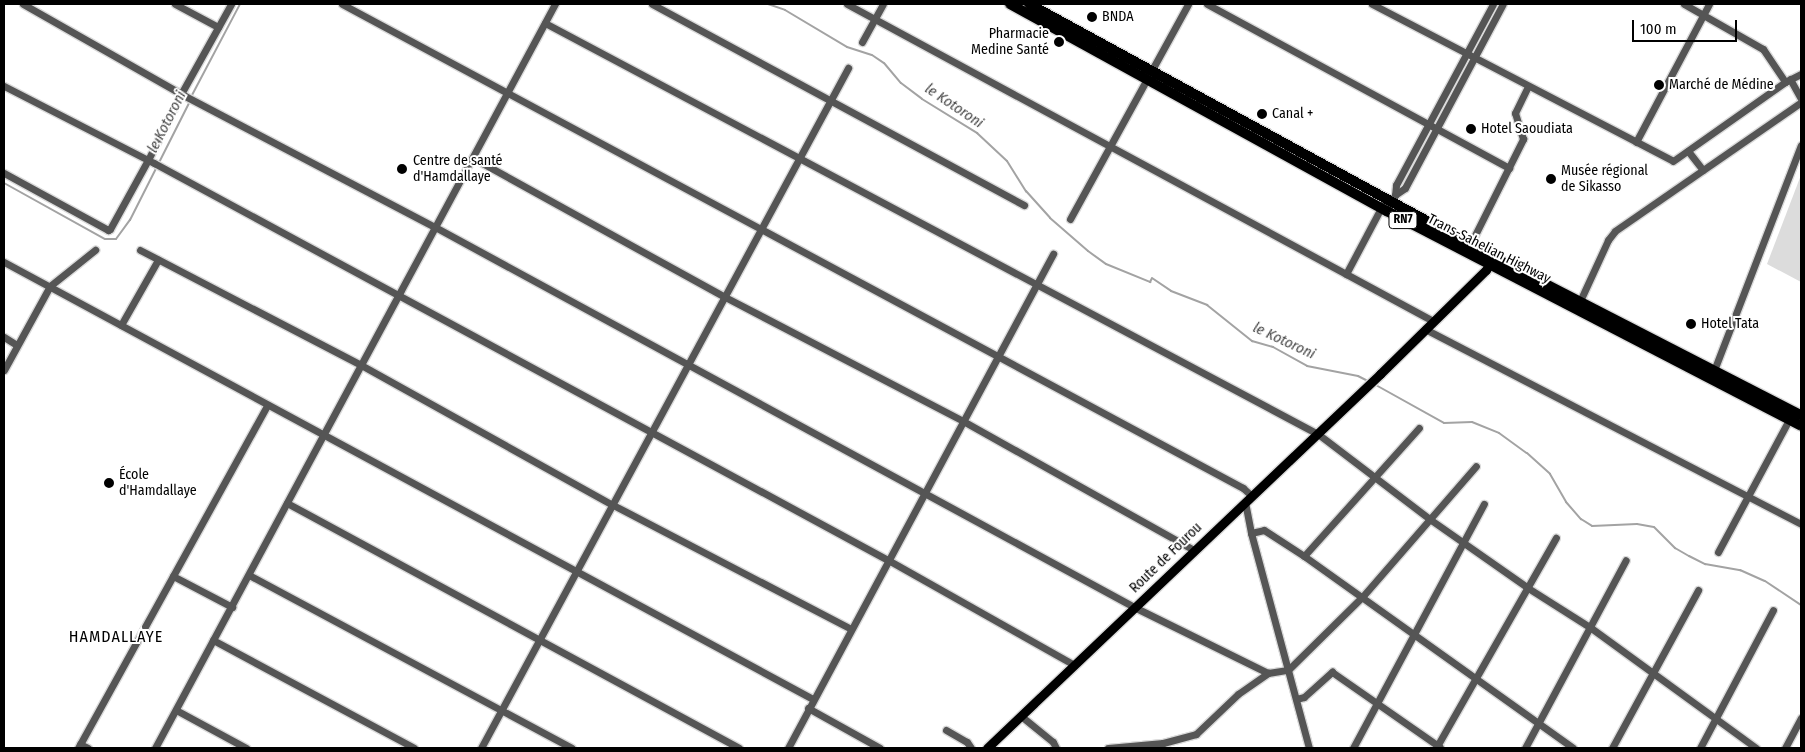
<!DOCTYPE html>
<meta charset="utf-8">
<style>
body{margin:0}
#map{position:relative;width:1805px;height:752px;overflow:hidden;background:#fff;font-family:"Fira Sans Condensed",sans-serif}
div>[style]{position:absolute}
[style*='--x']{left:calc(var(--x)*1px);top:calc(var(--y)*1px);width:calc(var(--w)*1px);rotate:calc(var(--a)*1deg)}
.green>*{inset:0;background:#dcdcdc}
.stream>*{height:2px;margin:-1px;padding:0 1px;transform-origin:1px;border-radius:1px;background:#a3a3a3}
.roads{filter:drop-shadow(1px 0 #dbdbdb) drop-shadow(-1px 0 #dbdbdb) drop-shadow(0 1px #dbdbdb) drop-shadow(0 -1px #dbdbdb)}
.minor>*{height:7px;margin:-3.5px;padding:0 3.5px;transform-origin:3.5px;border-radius:3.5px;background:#555}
.major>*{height:9px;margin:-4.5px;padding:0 4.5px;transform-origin:4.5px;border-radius:4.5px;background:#000}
.highway>*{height:10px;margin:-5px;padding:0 5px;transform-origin:5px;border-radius:5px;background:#000}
.dots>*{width:14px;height:14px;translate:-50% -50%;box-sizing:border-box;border:2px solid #fff;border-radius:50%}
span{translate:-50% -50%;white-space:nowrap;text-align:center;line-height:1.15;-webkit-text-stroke:4px #fff;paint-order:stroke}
.shield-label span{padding:1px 4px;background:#fff;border:1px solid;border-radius:4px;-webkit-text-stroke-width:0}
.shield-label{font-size:12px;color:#000;font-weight:700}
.poi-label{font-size:14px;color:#000}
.left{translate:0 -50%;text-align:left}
.right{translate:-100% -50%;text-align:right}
.street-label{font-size:14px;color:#000}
.water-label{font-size:15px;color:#444;font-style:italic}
.quarter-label{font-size:16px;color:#000;letter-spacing:1px}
.frame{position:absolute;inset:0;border:5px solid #000;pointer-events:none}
.scale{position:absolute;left:1632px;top:20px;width:105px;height:22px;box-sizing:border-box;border:2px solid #000;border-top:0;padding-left:6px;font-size:15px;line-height:18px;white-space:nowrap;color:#000;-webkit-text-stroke:4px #fff;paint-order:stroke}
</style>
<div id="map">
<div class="green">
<i style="clip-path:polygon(1801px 175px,1801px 282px,1767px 264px)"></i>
</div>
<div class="stream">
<i style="--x:768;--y:4;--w:18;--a:19"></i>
<i style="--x:785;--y:10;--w:72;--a:30.8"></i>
<i style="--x:847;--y:47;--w:26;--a:18"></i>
<i style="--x:872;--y:55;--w:14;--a:34"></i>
<i style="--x:884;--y:63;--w:26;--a:50"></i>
<i style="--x:901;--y:83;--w:26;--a:37"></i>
<i style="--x:922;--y:99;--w:65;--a:31.7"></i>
<i style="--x:977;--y:133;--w:41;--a:43"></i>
<i style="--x:1007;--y:161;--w:36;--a:58"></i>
<i style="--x:1026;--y:191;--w:36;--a:48"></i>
<i style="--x:1050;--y:218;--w:50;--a:41"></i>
<i style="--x:1088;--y:251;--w:22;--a:36"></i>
<i style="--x:1106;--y:264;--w:48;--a:22.2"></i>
<i style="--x:1150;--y:282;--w:4;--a:-63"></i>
<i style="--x:1152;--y:278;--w:23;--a:34"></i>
<i style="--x:1171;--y:291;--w:39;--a:21"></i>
<i style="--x:1207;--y:305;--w:58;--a:38.7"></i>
<i style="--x:1252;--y:341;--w:22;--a:16"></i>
<i style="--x:1273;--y:347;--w:39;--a:29"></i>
<i style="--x:1307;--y:366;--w:52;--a:11.1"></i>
<i style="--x:1358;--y:376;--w:11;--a:27"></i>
<i style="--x:191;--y:97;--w:105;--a:-62.2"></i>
<i style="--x:4;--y:183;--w:115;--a:29"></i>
<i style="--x:105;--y:239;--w:11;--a:0"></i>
<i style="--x:116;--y:239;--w:24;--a:-54"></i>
<i style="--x:130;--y:220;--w:133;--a:-63.2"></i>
<i style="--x:1374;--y:384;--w:80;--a:29.1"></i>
<i style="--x:1444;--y:423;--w:28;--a:-2"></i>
<i style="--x:1472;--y:422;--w:29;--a:22"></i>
<i style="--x:1499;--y:433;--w:34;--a:36"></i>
<i style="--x:1527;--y:453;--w:31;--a:42"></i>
<i style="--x:1550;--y:474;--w:32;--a:60"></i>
<i style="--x:1566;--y:502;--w:23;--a:49"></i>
<i style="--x:1581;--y:519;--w:13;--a:32"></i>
<i style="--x:1592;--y:526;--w:45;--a:-2.5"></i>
<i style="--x:1637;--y:524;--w:17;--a:10"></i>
<i style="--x:1654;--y:527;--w:30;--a:45"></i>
<i style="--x:1675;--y:548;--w:16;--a:30"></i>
<i style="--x:1689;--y:556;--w:18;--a:27"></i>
<i style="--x:1705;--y:564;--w:36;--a:10"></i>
<i style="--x:1740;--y:570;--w:27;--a:24"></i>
<i style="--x:1765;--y:581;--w:43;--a:33.7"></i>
</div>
<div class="roads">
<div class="minor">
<i style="--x:23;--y:4;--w:186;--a:29.6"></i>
<i style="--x:185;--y:96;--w:282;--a:27.7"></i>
<i style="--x:435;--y:227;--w:796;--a:28.53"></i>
<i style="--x:1134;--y:607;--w:149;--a:26.2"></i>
<i style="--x:1268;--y:673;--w:20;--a:-9"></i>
<i style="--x:1288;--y:670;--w:105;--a:-44.6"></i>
<i style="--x:1363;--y:596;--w:172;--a:-49"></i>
<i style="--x:175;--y:4;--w:49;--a:28.1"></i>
<i style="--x:342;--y:4;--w:1023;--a:28.24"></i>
<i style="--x:1243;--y:488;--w:12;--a:42"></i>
<i style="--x:652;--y:4;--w:423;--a:28.4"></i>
<i style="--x:847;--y:4;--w:666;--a:28.41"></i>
<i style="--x:1207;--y:4;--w:344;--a:28.5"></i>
<i style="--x:1372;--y:4;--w:339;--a:27.5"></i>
<i style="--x:1673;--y:161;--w:137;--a:-35.2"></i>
<i style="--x:1785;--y:82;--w:18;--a:-27"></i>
<i style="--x:1684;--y:4;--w:91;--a:29.7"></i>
<i style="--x:1763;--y:49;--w:40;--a:56"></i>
<i style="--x:545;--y:23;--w:875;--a:28"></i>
<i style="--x:1318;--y:434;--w:142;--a:37.3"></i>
<i style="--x:1431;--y:520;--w:118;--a:35"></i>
<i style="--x:1528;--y:588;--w:75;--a:32.4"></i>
<i style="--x:1591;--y:628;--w:204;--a:36"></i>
<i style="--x:862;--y:42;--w:43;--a:-61.1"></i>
<i style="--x:1790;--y:79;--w:23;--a:61"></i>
<i style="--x:4;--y:86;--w:169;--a:27.2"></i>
<i style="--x:154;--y:163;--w:834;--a:28.41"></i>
<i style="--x:888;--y:560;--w:214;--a:29.4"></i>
<i style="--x:1636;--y:142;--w:156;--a:-62.1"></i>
<i style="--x:1688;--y:151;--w:24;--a:52"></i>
<i style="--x:473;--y:158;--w:288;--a:28.9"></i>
<i style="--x:725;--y:297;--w:268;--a:27.5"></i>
<i style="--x:963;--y:421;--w:265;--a:29.2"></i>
<i style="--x:4;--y:173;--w:119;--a:28.7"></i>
<i style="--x:108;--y:230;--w:2;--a:-27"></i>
<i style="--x:110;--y:229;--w:79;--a:-61.2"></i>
<i style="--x:148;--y:160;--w:74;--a:-63.4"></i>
<i style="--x:181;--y:94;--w:103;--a:-60.9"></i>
<i style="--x:1395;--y:195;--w:12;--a:-35"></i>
<i style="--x:1405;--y:188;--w:208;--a:-62"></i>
<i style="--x:1390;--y:205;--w:11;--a:-63"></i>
<i style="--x:1395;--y:195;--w:10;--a:-84"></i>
<i style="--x:1396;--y:185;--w:205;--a:-61.8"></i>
<i style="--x:1070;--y:219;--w:245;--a:-61.2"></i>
<i style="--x:1470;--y:245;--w:119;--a:-63.4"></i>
<i style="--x:1523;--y:139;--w:27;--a:-107"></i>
<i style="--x:1515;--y:113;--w:30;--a:-64"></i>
<i style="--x:140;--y:250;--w:249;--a:27.5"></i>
<i style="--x:361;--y:365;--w:288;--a:29.1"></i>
<i style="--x:613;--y:505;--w:268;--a:27.5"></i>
<i style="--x:4;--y:262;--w:919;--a:28.38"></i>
<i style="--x:1346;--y:274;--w:79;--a:-62.1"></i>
<i style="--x:1580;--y:301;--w:67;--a:-65.3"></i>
<i style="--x:1608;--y:240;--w:11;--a:-52"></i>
<i style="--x:1615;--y:231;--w:226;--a:-34.7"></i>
<i style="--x:121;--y:325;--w:75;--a:-60.4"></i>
<i style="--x:1425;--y:329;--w:424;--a:27.4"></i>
<i style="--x:4;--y:337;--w:15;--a:32"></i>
<i style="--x:4;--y:370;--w:96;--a:-61.3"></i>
<i style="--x:50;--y:286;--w:58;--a:-38.7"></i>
<i style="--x:1713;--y:373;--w:244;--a:-68.9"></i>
<i style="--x:1245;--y:502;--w:32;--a:79"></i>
<i style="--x:1251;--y:533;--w:223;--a:74.9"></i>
<i style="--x:287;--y:503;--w:514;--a:28.46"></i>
<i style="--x:1251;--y:533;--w:13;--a:-13"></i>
<i style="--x:1264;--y:530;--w:48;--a:33"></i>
<i style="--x:1304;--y:556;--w:330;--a:35.5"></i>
<i style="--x:1718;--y:552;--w:154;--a:-61.8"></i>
<i style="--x:1304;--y:556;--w:172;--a:-48.1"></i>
<i style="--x:249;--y:575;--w:366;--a:28.2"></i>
<i style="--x:173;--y:576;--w:67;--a:27.7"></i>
<i style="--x:213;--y:640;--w:228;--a:28.2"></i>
<i style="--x:1296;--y:699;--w:8;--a:-14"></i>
<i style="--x:1304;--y:697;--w:38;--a:-42"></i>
<i style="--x:1332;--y:672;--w:131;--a:34.8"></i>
<i style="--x:808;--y:708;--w:82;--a:29.1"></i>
<i style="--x:176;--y:710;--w:80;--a:28.5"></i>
<i style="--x:1021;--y:716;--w:41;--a:39.1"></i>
<i style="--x:1053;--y:742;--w:7;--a:63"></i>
<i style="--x:946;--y:730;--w:24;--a:30"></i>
<i style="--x:967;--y:742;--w:7;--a:56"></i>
<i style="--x:80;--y:744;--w:9;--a:27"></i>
<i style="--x:78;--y:748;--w:392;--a:-61.1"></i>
<i style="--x:155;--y:748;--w:845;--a:-61.74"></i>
<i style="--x:481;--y:748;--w:773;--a:-61.64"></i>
<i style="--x:788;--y:748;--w:561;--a:-61.79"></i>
<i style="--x:1108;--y:748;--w:55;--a:-5.2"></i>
<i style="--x:1163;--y:743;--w:34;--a:-15"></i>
<i style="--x:1196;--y:734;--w:58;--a:-43.6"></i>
<i style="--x:1238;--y:694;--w:37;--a:-35"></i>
<i style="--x:1353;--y:748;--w:277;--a:-61.8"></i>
<i style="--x:1436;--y:748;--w:242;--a:-60.3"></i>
<i style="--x:1525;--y:748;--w:213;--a:-61.8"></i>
<i style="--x:1612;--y:748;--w:180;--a:-61.4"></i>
<i style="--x:1700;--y:748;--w:156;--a:-62.1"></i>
<i style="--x:1785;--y:748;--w:34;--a:-62"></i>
</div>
<div class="major">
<i style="--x:987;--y:748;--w:543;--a:-43.58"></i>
<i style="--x:1380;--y:374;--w:148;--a:-44.5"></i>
<i style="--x:1486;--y:270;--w:14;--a:-60"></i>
</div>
<div class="highway">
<i style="--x:1010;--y:4;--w:430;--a:28.8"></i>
<i style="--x:1387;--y:211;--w:466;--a:27.4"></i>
<i style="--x:1029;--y:4;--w:528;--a:28.6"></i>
<i style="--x:1493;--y:257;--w:346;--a:27.2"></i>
</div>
</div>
<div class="dots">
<i style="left:1092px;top:17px;background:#000"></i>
<i style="left:1059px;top:42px;background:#000"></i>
<i style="left:1659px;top:85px;background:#000"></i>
<i style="left:1262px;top:114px;background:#000"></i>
<i style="left:1471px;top:129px;background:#000"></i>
<i style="left:402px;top:169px;background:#000"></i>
<i style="left:1551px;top:179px;background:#000"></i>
<i style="left:1691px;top:324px;background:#000"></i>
<i style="left:109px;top:483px;background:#000"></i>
</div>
<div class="shield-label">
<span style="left:1403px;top:220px">RN7</span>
</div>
<div class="poi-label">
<span class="left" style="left:1102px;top:17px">BNDA</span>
<span class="right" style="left:1049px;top:42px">Pharmacie<br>Medine Santé</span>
<span class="left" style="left:1669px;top:85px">Marché de Médine</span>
<span class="left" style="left:1272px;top:114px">Canal +</span>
<span class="left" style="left:1481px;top:129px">Hotel Saoudiata</span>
<span class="left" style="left:413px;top:169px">Centre de santé<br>d'Hamdallaye</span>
<span class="left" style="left:1561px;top:179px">Musée régional<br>de Sikasso</span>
<span class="left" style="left:1701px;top:324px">Hotel Tata</span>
<span class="left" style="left:119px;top:483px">École<br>d'Hamdallaye</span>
</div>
<div class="street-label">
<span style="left:1489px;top:249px;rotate:27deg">Trans-Sahelian Highway</span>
<span style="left:1166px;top:558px;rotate:-44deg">Route de Fourou</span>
</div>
<div class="water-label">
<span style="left:954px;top:106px;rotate:34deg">le Kotoroni</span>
<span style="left:167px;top:122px;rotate:-63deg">le Kotoroni</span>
<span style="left:1284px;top:341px;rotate:25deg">le Kotoroni</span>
</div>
<div class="quarter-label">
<span style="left:116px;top:637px">HAMDALLAYE</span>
</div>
<div class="frame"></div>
<div class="scale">100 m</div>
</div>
